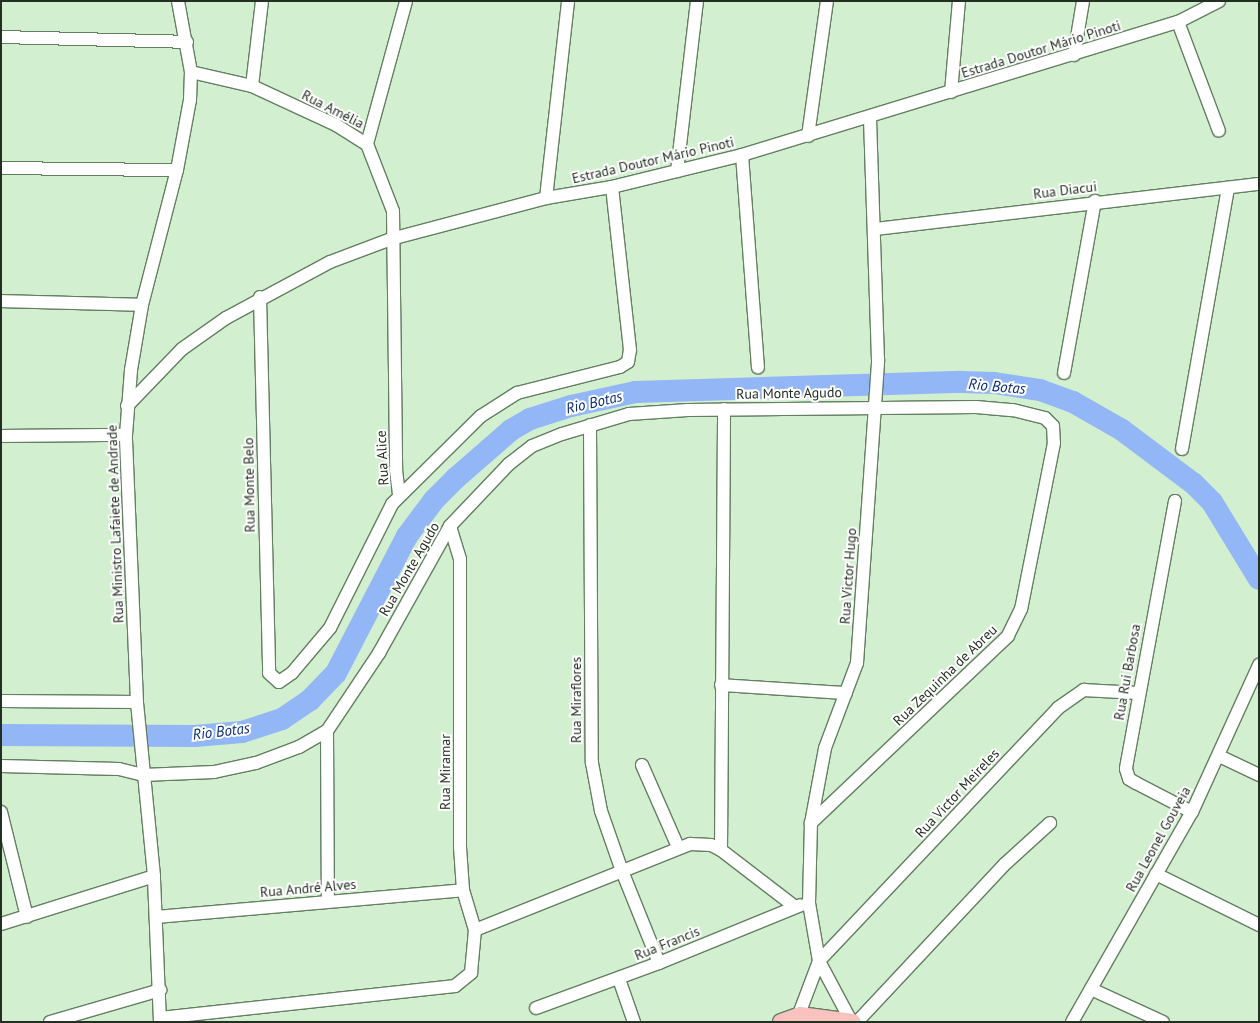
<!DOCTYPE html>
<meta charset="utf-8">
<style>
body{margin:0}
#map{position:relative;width:1260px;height:1023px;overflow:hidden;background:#d2efcf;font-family:"PT Sans",sans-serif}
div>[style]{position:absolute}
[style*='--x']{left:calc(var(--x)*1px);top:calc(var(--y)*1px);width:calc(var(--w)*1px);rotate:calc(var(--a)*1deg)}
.river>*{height:22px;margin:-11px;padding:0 11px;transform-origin:11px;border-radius:11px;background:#93b6f6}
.roads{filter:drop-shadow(1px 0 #647e62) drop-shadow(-1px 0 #647e62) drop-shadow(0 1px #647e62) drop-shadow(0 -1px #647e62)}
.minor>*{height:12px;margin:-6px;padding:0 6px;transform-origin:6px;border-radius:6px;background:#fff}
.major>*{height:16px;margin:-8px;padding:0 8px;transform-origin:8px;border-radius:8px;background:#f9c2bf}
span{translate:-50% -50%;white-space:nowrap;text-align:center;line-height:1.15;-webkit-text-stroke:4px #fff;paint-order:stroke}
.street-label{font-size:14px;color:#242f23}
.water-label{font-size:15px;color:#0a2d75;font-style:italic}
.frame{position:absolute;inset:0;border:2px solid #242f23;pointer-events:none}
</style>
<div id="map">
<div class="river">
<i style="--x:1;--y:735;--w:194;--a:0.3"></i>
<i style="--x:195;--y:736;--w:47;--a:-4.9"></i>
<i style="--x:242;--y:732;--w:42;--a:-18"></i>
<i style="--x:282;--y:719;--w:34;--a:-34"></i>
<i style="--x:310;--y:700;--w:37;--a:-46"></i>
<i style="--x:336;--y:673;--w:154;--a:-62.6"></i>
<i style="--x:407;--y:536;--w:45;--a:-53.1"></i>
<i style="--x:434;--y:500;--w:31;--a:-45"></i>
<i style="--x:456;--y:478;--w:73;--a:-41.1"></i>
<i style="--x:511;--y:430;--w:22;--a:-30"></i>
<i style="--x:530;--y:419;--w:43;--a:-17.6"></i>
<i style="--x:571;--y:406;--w:66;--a:-12.3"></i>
<i style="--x:635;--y:392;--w:327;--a:-1.8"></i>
<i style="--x:962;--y:382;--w:32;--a:2"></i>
<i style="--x:994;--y:383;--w:47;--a:8.7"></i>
<i style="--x:1040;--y:390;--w:35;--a:20"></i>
<i style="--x:1073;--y:402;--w:56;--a:29.7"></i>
<i style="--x:1122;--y:430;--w:90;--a:36.9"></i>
<i style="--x:1194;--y:484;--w:25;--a:45"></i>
<i style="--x:1212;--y:502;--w:90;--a:58.6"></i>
</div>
<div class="roads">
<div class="minor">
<i style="--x:1178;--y:22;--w:116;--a:69.4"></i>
<i style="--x:1;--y:37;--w:186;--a:1.5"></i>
<i style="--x:1074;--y:55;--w:55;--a:-80.5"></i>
<i style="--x:191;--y:72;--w:63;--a:12.9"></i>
<i style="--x:252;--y:86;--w:93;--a:24.9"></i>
<i style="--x:336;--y:125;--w:36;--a:32"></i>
<i style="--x:367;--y:144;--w:72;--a:68.8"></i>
<i style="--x:393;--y:211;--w:259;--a:89.3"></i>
<i style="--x:396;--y:470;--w:25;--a:83"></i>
<i style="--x:252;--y:86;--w:86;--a:-83.3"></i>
<i style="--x:951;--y:92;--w:91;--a:-85"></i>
<i style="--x:808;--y:136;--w:136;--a:-82"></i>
<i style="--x:367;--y:144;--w:148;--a:-74.7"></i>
<i style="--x:742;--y:155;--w:213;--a:85.7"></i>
<i style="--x:1;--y:168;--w:176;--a:0.7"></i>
<i style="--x:677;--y:171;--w:171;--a:-83.3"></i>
<i style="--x:546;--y:198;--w:198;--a:-83.6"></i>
<i style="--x:875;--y:229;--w:387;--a:-6.7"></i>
<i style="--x:260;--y:297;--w:376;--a:88.6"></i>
<i style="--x:269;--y:673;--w:13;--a:42"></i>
<i style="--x:279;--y:682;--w:16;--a:-35"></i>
<i style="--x:292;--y:673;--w:59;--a:-49.8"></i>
<i style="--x:330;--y:628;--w:139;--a:-63.4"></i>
<i style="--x:392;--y:504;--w:125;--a:-44.7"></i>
<i style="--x:481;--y:416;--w:43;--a:-32.6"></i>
<i style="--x:517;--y:393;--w:106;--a:-14.2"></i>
<i style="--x:620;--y:367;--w:9;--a:-32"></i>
<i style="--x:628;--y:362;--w:12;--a:-81"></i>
<i style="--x:630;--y:350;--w:164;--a:-96.3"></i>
<i style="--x:1;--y:301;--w:141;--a:1.6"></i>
<i style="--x:1064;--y:373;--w:175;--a:-79.8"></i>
<i style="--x:127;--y:406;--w:79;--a:-46"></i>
<i style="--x:182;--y:349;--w:54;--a:-35.2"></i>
<i style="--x:226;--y:318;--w:118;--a:-28.3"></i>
<i style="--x:330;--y:262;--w:65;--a:-20.7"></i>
<i style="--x:391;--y:239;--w:160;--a:-14.8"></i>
<i style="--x:546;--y:198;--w:67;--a:-9.5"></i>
<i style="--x:612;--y:187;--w:134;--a:-13.8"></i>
<i style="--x:742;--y:155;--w:456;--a:-17"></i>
<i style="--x:1178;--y:22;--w:46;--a:-27.1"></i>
<i style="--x:590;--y:425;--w:338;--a:89.7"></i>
<i style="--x:592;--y:763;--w:49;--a:79.4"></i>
<i style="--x:601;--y:811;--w:64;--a:70.7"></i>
<i style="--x:622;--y:871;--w:99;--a:68.1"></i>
<i style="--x:1;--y:436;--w:125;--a:-0.5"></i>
<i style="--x:1182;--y:449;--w:265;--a:-80"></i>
<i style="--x:1175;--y:501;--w:272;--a:100.4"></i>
<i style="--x:1126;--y:769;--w:10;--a:73"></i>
<i style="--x:1129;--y:779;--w:8;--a:30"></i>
<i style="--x:1136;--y:783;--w:63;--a:27.4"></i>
<i style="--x:721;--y:685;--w:125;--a:3.7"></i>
<i style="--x:1;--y:701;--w:136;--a:0.4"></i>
<i style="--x:327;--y:731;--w:170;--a:89.7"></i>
<i style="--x:1219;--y:756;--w:44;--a:25.4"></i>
<i style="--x:642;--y:765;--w:90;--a:66.3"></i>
<i style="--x:1;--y:766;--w:118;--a:1.5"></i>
<i style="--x:119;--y:769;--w:25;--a:14"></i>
<i style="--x:143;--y:775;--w:71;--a:-2.4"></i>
<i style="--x:214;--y:772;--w:43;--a:-12.1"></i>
<i style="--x:256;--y:763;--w:46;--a:-20.4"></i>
<i style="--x:299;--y:747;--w:32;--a:-30"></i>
<i style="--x:327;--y:731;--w:94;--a:-56.3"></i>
<i style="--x:379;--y:653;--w:145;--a:-60.8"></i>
<i style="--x:450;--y:526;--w:86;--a:-46.4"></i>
<i style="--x:509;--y:464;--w:29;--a:-38"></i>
<i style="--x:532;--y:446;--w:32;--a:-22"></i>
<i style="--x:562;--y:434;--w:70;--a:-16.6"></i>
<i style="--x:629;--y:414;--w:59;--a:-3.9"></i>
<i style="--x:688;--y:410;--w:288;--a:-0.6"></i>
<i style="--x:976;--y:407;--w:37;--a:5"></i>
<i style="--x:1013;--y:410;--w:33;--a:14"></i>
<i style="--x:1045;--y:418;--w:11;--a:45"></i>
<i style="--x:1053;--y:426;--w:17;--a:87"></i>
<i style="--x:1054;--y:443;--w:169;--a:101.2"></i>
<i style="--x:1021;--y:609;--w:30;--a:116"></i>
<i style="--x:1008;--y:636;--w:272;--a:136.5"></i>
<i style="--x:1;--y:812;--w:108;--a:76.1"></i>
<i style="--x:721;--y:850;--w:441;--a:-89.6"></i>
<i style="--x:1156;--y:874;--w:115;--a:26.3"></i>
<i style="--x:156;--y:917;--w:308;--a:-5"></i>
<i style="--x:1;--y:924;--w:160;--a:-17.4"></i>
<i style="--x:475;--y:930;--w:232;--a:-21.8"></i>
<i style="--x:690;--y:844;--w:21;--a:3"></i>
<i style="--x:711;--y:845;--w:11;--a:27"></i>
<i style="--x:721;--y:850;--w:92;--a:37.5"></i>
<i style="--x:619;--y:979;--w:46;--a:70.8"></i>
<i style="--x:1091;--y:989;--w:79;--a:24.6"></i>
<i style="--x:536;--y:1008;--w:131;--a:-20.1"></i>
<i style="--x:659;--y:963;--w:153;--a:-22.2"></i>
<i style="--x:160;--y:1018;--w:297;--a:-6.2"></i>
<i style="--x:455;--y:986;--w:21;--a:-39"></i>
<i style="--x:471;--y:973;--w:43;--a:-84.7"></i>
<i style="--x:475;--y:930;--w:42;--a:-106.7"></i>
<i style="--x:463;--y:890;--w:43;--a:-94"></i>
<i style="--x:460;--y:847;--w:288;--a:-90"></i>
<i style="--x:460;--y:559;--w:34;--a:-107"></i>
<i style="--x:851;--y:1021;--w:68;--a:-118.1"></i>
<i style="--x:819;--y:961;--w:59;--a:-99.8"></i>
<i style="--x:809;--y:903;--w:80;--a:-88.6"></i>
<i style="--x:811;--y:823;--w:76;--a:-79.4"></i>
<i style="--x:825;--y:748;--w:91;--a:-69.4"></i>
<i style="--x:857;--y:663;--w:304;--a:-86"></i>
<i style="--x:878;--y:360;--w:242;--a:-91.9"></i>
<i style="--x:50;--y:1022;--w:115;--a:-16.2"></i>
<i style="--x:160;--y:1022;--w:146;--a:-92.4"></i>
<i style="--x:154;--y:876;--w:175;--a:-95.6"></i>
<i style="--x:137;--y:702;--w:267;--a:-92.4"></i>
<i style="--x:126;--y:435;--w:65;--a:-85.6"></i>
<i style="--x:131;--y:370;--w:66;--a:-80.4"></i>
<i style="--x:142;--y:305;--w:139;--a:-75.5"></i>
<i style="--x:177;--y:170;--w:71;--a:-79.5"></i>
<i style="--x:190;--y:100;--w:28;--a:-88"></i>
<i style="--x:191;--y:72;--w:72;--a:-100.4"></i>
<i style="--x:796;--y:1022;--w:65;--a:-69.3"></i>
<i style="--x:819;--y:961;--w:348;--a:-46.6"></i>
<i style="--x:1058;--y:708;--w:32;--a:-35"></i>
<i style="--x:1084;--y:690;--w:53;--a:3.2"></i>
<i style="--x:857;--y:1022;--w:216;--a:-46.9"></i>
<i style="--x:1005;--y:864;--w:61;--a:-42.3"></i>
<i style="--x:1072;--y:1022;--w:242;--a:-60.3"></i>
<i style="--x:1192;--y:812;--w:162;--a:-65.5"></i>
</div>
<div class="major">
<i style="--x:781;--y:1022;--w:20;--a:-20"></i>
<i style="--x:800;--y:1015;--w:53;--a:7.5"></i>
</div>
</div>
<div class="street-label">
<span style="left:1041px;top:49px;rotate:-17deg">Estrada Doutor Mário Pinoti</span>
<span style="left:333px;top:109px;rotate:27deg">Rua Amélia</span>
<span style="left:653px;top:160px;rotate:-13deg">Estrada Doutor Mário Pinoti</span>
<span style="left:1065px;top:190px;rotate:-7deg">Rua Diacui</span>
<span style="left:789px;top:393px;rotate:-1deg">Rua Monte Agudo</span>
<span style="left:382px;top:458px;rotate:-93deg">Rua Alice</span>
<span style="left:249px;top:485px;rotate:-91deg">Rua Monte Belo</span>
<span style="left:115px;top:524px;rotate:-92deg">Rua Ministro Lafaiete de Andrade</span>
<span style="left:409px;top:569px;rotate:-60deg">Rua Monte Agudo</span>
<span style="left:848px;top:576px;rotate:-86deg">Rua Victor Hugo</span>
<span style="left:1127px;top:672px;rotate:-80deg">Rua Rui Barbosa</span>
<span style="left:945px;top:675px;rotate:-44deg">Rua Zequinha de Abreu</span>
<span style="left:576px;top:700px;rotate:-90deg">Rua Miraflores</span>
<span style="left:445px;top:772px;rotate:-90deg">Rua Miramar</span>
<span style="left:957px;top:793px;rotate:-47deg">Rua Victor Meireles</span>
<span style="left:1158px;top:839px;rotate:-61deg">Rua Leonel Gouveia</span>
<span style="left:308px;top:888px;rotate:-5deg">Rua André Alves</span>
<span style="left:667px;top:943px;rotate:-22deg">Rua Francis</span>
</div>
<div class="water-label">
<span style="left:997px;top:386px;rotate:5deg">Rio Botas</span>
<span style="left:594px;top:402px;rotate:-13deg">Rio Botas</span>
<span style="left:221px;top:731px;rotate:-7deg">Rio Botas</span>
</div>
<div class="frame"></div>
</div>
